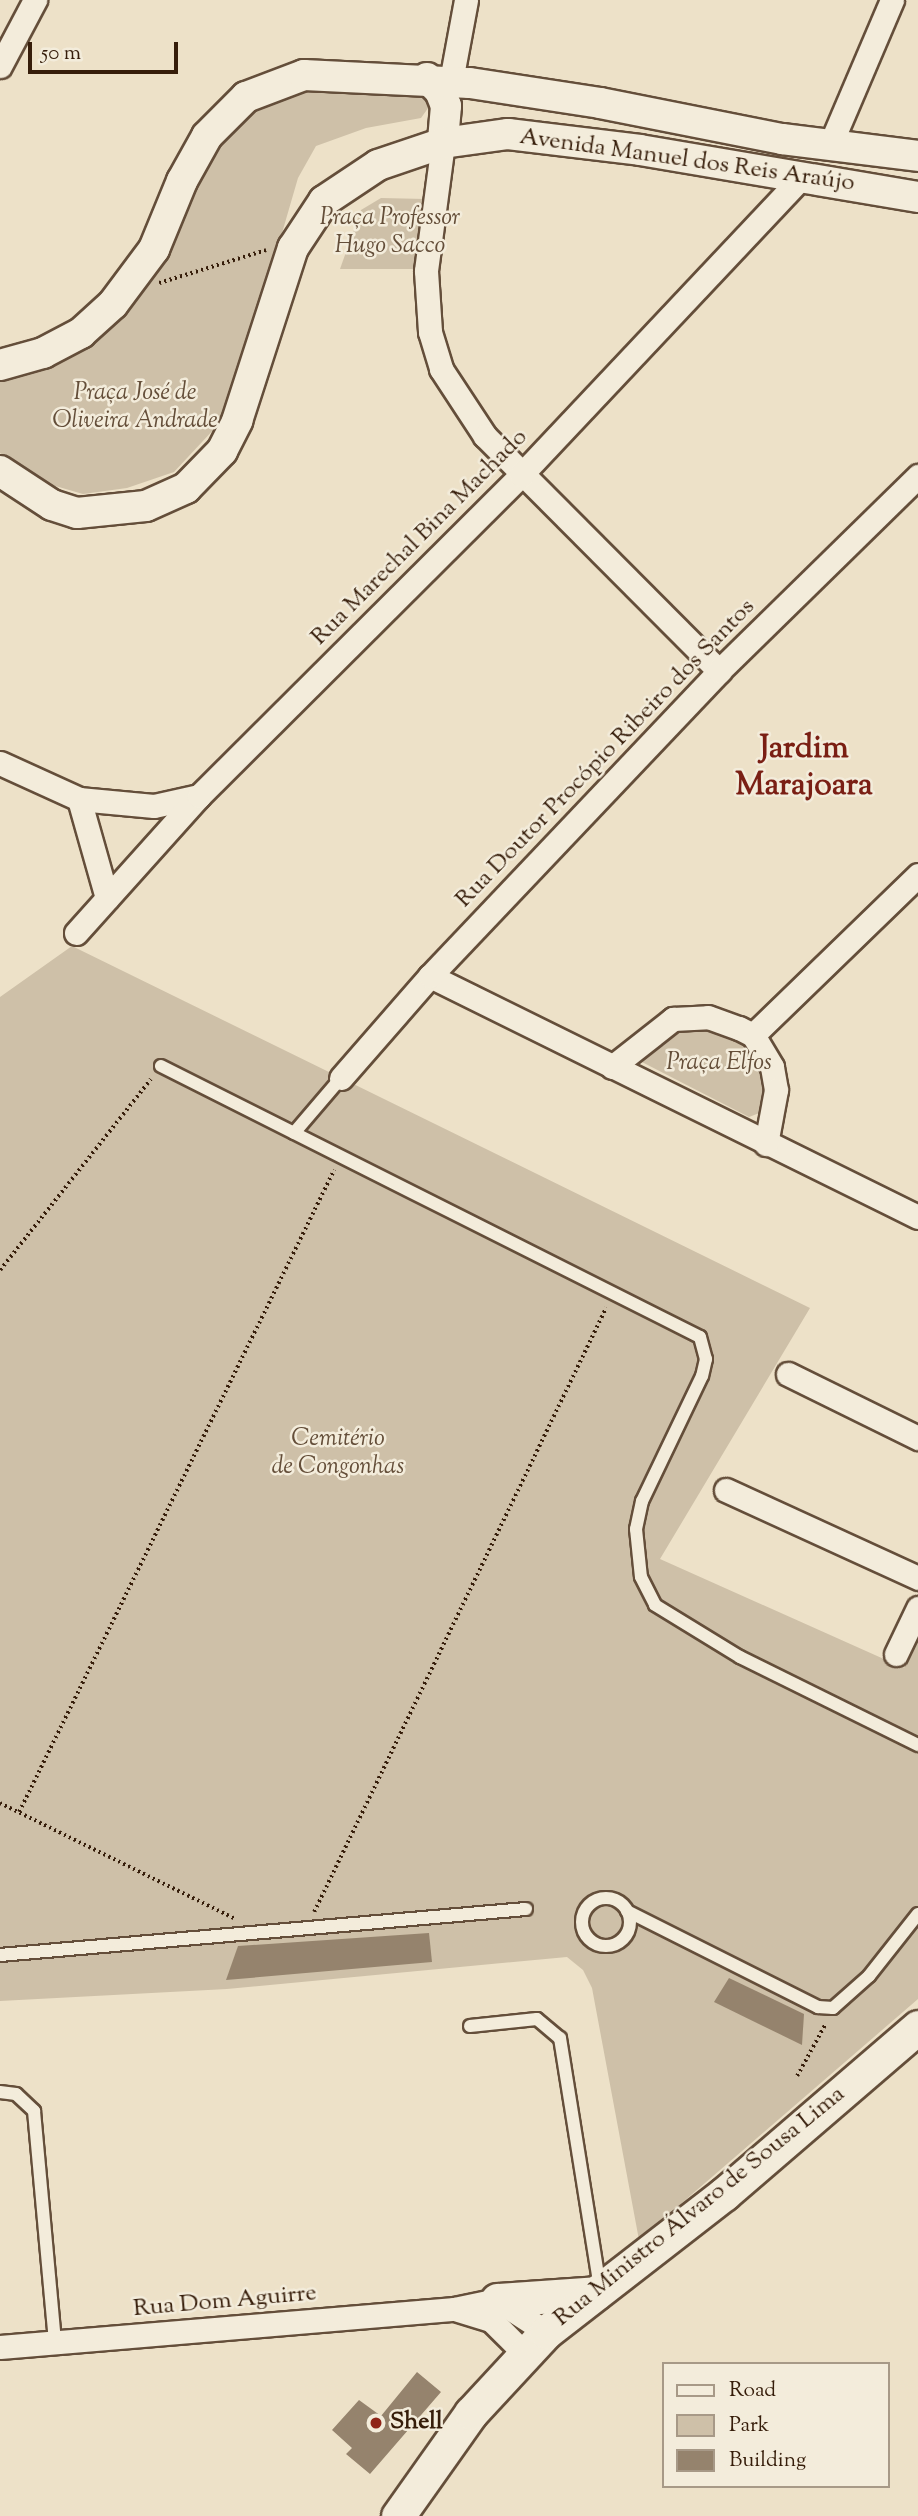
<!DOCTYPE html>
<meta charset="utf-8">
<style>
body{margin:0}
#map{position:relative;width:918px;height:2516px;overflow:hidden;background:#ede1c8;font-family:"Sorts Mill Goudy",serif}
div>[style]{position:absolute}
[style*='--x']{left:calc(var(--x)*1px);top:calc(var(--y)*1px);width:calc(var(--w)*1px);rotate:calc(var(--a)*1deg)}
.green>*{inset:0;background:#cec0a8}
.building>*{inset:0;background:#95836d}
.path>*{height:3.5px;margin-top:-1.75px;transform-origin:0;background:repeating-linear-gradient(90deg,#361d0a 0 2px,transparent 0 5.5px)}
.roads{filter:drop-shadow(2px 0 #644e3a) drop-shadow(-2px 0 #644e3a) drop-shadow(0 2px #644e3a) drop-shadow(0 -2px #644e3a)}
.service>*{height:12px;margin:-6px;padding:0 6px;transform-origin:6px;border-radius:6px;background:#f3ecdb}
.service>.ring{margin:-6px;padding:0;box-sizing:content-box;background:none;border:12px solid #f3ecdb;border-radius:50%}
.minor>*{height:23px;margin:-11.5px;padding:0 11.5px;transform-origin:11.5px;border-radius:11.5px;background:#f3ecdb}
.tertiary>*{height:30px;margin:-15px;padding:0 15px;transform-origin:15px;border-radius:15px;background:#f3ecdb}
.secondary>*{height:33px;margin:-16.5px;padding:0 16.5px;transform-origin:16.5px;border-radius:16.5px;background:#f3ecdb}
.dots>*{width:19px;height:19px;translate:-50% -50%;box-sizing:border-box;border:4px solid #f3ecdb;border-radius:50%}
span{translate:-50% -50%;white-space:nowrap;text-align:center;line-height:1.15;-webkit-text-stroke:5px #f3ecdb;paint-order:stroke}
.street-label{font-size:24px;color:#361d0a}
.park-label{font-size:24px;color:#644e39;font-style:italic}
.poi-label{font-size:24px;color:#361d0a;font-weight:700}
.left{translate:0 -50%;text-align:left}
.district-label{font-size:32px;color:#7a1f14;font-weight:700}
.legend{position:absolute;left:662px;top:2362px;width:228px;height:126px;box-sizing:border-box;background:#f3ecdb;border:2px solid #a79987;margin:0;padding:9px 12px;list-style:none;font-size:21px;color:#361d0a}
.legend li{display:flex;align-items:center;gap:14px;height:35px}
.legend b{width:35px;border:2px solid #a79987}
.scale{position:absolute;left:28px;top:42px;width:150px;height:32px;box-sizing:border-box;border:4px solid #361d0a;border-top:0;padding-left:9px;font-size:21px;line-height:24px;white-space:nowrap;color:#361d0a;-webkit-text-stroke:5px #f3ecdb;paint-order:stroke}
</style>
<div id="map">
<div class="green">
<i style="clip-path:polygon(314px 81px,420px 91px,431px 104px,421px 118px,366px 128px,316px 146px,298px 178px,230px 412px,174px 472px,127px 488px,83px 494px,45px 483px,0 453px,0 372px,54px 358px,188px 195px,222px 139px,253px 106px)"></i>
<i style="clip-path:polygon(381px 198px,426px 199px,418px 269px,340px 269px,361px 210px)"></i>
<i style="clip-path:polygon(72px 946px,810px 1308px,660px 1559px,904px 1668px,918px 1638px,918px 1999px,639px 2240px,592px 1988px,583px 1970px,567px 1957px,227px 1989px,0 2001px,0 997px)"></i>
<i style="clip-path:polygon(684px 1023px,740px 1037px,768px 1072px,762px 1112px,749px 1117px,636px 1059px)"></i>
</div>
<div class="building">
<i style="clip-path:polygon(429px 1933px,432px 1962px,226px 1980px,238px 1946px)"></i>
<i style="clip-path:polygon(729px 1978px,804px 2014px,802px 2045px,714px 2002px)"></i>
<i style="clip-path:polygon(417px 2372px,441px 2392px,370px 2474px,346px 2454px,352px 2448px,332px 2430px,359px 2400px,381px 2416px)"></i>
</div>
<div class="path">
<i style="--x:159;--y:283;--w:112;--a:-17.1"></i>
<i style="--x:0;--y:1270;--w:243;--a:-51.7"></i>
<i style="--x:0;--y:1803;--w:261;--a:26.2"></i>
<i style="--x:19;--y:1812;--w:715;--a:-63.86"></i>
<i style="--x:314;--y:1912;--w:671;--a:-64.2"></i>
<i style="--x:797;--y:2076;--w:60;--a:-61.3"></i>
</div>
<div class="roads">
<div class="service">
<i style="--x:161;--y:1066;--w:603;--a:26.69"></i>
<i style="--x:700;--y:1337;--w:23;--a:75"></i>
<i style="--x:706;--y:1359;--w:17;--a:103"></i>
<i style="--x:702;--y:1376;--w:139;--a:115.6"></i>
<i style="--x:642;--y:1501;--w:29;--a:102"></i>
<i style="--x:636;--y:1529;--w:48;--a:84.1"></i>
<i style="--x:641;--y:1577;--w:31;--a:63"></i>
<i style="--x:655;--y:1605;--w:100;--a:31.5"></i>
<i style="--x:740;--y:1657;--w:199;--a:26.3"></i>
<i style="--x:294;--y:1133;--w:72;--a:-49.5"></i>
<i class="ring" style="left:582px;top:1898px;width:36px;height:36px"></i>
<i style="--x:627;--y:1911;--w:214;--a:26.7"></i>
<i style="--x:818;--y:2007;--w:15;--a:4"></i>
<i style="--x:833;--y:2008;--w:48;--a:-41.6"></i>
<i style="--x:869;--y:1976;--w:79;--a:-51.7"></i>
<i style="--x:0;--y:1955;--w:528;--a:-5"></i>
<i style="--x:470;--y:2026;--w:67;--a:-6"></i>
<i style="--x:537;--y:2019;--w:30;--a:40"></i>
<i style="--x:560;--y:2038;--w:254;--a:80.9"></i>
<i style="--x:0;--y:2092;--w:16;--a:7"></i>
<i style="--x:16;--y:2094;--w:25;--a:43"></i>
<i style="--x:34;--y:2111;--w:232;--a:84.8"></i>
</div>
<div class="minor">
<i style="--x:0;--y:66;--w:75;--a:-62.1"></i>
<i style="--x:451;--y:81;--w:82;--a:-79.5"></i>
<i style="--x:443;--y:143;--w:129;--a:97.6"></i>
<i style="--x:426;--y:271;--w:61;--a:86.2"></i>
<i style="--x:430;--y:332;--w:39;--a:73"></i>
<i style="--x:441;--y:369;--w:80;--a:56.7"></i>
<i style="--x:485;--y:436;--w:332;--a:45.1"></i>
<i style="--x:831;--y:143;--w:155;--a:-66.9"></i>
<i style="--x:0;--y:763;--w:87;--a:24.5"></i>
<i style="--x:79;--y:799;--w:75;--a:5.3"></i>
<i style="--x:154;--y:806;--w:46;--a:-12.5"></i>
<i style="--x:79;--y:799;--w:103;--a:74.2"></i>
<i style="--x:76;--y:933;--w:184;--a:-48.1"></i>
<i style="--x:199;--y:796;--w:455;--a:-44.9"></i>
<i style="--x:521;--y:475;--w:407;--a:-46.7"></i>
<i style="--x:430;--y:976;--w:544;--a:26.28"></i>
<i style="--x:753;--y:1035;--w:230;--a:-44.1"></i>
<i style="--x:612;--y:1067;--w:78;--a:-38.2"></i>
<i style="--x:673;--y:1019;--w:35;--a:-3"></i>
<i style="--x:708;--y:1017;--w:33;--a:20"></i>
<i style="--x:739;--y:1028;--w:16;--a:27"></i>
<i style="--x:753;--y:1035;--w:37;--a:59"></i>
<i style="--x:772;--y:1067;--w:23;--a:80"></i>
<i style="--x:776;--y:1090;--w:55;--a:100.5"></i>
<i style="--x:341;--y:1078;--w:135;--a:-48.9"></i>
<i style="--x:430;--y:976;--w:420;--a:-46.5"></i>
<i style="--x:719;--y:671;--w:279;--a:-44.4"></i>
<i style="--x:788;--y:1374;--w:145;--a:26.2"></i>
<i style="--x:726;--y:1490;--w:211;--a:24.6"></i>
<i style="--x:896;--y:1654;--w:51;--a:-64.4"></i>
<i style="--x:458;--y:2310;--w:34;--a:17"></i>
<i style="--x:491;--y:2320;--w:48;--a:45"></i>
<i style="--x:0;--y:2347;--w:456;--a:-4.8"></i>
<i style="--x:454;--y:2309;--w:44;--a:-11.8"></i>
<i style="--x:497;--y:2300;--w:59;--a:33.1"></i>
</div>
<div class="tertiary">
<i style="--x:427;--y:78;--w:18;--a:45"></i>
<i style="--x:440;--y:91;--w:16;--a:68"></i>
<i style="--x:446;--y:106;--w:37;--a:95"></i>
<i style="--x:0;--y:365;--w:45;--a:-15.6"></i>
<i style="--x:43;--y:353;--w:43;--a:-27.8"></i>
<i style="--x:81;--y:333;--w:43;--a:-42.2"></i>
<i style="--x:113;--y:304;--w:69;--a:-53.3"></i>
<i style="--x:154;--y:249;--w:74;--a:-67.6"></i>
<i style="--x:182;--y:181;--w:51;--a:-60.9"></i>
<i style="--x:207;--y:136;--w:55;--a:-45"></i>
<i style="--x:246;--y:97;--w:62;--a:-20.8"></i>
<i style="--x:304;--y:75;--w:166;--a:2.8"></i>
<i style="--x:470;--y:83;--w:132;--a:8.7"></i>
<i style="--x:600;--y:103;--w:186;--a:11.2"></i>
<i style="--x:782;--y:139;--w:137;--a:7.1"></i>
<i style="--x:0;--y:471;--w:62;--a:33.2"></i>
<i style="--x:52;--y:505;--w:26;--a:18"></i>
<i style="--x:77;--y:513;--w:69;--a:-5.8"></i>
<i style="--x:146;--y:506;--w:44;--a:-24.2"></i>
<i style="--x:186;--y:488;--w:52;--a:-45.8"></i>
<i style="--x:222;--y:451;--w:34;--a:-63"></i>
<i style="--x:237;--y:421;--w:182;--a:-72.1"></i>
<i style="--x:293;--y:248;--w:56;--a:-56.6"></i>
<i style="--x:324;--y:201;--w:65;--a:-33.7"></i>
<i style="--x:378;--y:165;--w:69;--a:-18.7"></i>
<i style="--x:443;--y:143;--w:66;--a:-7.9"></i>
<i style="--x:508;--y:134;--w:133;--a:6.9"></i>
<i style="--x:640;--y:150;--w:282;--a:9.6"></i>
</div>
<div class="secondary">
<i style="--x:497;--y:2300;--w:99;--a:-4"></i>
<i style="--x:398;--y:2516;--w:126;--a:-54.7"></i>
<i style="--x:471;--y:2413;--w:110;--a:-47.2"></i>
<i style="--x:546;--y:2332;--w:225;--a:-37.8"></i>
<i style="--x:724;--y:2194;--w:256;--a:-40.7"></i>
</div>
</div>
<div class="dots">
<i style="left:376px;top:2423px;background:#8f2418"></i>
</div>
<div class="street-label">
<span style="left:687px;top:161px;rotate:8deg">Avenida Manuel dos Reis Araújo</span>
<span style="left:420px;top:538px;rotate:-45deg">Rua Marechal Bina Machado</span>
<span style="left:606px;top:754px;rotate:-46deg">Rua Doutor Procópio Ribeiro dos Santos</span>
<span style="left:700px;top:2207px;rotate:-39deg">Rua Ministro Álvaro de Sousa Lima</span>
<span style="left:225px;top:2302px;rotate:-5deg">Rua Dom Aguirre</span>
</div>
<div class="park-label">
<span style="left:390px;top:233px">Praça Professor<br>Hugo Sacco</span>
<span style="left:135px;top:408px">Praça José de<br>Oliveira Andrade</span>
<span style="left:719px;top:1064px">Praça Elfos</span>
<span style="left:338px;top:1454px">Cemitério<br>de Congonhas</span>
</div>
<div class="poi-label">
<span class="left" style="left:390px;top:2423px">Shell</span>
</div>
<div class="district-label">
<span style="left:804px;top:768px">Jardim<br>Marajoara</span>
</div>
<ul class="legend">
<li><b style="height:9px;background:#f3ecdb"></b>Road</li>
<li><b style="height:19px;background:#cec0a8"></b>Park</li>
<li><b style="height:19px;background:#95836d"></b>Building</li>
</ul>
<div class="scale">50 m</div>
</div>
